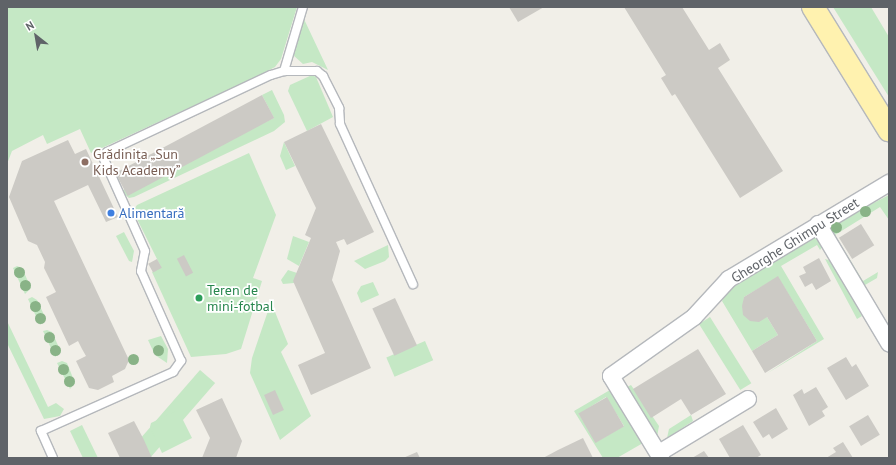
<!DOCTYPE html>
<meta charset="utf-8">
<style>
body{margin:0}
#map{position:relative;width:896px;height:465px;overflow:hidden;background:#f1efe8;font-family:"PT Sans",sans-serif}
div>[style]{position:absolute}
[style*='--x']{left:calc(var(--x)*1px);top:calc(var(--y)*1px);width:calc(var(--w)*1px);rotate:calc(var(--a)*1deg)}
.green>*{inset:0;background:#c5e8c5;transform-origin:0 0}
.building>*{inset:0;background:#cccac5;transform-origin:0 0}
.roads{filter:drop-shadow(1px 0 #b5b8bc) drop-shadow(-1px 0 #b5b8bc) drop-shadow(0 1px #b5b8bc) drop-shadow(0 -1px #b5b8bc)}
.lane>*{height:8px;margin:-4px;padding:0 4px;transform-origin:4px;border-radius:4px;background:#fff}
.street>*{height:16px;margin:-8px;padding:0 8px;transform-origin:8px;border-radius:8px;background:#fff}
.primary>*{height:22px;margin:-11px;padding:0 11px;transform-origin:11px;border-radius:11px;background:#fff2af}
.trees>*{width:11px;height:11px;margin:-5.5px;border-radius:50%;background:#89b387}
.dots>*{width:11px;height:11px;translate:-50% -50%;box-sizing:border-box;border:2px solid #fff;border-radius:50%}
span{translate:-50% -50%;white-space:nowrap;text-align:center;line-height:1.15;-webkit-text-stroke:3.5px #fff;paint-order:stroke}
.education-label{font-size:14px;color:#785e54}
.left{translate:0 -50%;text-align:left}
.shop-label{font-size:14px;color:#366cbe}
.street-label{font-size:14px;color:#5f6368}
.leisure-label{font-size:14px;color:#27864d}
.frame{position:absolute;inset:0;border:8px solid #5f6368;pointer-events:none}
.north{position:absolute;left:16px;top:16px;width:40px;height:40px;-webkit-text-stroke:3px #fff;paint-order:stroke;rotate:329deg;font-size:11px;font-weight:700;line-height:16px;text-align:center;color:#5f6368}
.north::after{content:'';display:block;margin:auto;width:14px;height:18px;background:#5f6368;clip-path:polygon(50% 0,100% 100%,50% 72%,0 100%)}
</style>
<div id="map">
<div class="green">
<i style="clip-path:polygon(7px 7px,297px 7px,281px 59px,275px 67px,256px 77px,91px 153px,80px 129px,47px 144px,43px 135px,12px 151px,7px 164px)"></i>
<i style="clip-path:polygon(833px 7px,871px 7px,889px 37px,889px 97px)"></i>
<i style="clip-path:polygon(303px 17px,328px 70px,312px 62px,303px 64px,293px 55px)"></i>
<i style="clip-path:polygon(312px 75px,316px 77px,333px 117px,307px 131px,288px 91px,290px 85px)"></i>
<i style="clip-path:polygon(272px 90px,284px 115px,285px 122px,274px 131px,134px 197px,129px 198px,123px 193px,124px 189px,274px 118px,262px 95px)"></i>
<i style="clip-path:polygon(284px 142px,295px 166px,286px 170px,280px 156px)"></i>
<i style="clip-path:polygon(249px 153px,276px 215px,253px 278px,262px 281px,241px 349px,226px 354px,191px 357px,152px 272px,161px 267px,133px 211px,137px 205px)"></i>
<i style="clip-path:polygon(889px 195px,889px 220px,880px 207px,835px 235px,863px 281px,878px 272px,877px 278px,865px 285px,860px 283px,828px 231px,829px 226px)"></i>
<i style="clip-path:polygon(124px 232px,134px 251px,132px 262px,129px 261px,116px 236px)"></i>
<i style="clip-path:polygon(817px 234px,824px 245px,820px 250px,817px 245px,781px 266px,824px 339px,766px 374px,817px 341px,778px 277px,744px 297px,743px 315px,767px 317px,778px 335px,752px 351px,722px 301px,729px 290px)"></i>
<i style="clip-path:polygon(293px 236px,309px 242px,299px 266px,287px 259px)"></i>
<i style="clip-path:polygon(388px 245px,389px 257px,385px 261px,365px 269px,354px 261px)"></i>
<i style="clip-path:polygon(825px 259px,832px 261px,862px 316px,857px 319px)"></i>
<i style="clip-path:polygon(17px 266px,22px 268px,31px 288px,25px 294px,13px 268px)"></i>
<i style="clip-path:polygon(288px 270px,297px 273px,294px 283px,283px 284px,281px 280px)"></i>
<i style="clip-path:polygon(373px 282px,379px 295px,361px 303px,357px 293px,361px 286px)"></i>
<i style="clip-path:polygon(32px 297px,37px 300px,46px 319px,40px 325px,28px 299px)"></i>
<i style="clip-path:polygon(273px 307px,288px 344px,281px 352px,311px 416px,280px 440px,250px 373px,252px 358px,269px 308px)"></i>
<i style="left:710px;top:317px;width:78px;height:13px;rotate:58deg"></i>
<i style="clip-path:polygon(7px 321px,48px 407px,56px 403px,64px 409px,60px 416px,44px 419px,7px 343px)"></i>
<i style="clip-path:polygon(47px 330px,52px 332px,61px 352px,55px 357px,43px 331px)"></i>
<i style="clip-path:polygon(161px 336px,168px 349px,167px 363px,155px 355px,148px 340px)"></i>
<i style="left:425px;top:341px;width:21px;height:42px;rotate:67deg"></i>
<i style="clip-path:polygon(62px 361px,67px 363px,75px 383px,70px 389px,57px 363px)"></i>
<i style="left:200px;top:370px;width:20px;height:121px;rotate:41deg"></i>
<i style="clip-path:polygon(631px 385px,659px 426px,657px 437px,627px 387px)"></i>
<i style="clip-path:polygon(evenodd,610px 390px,643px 443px,617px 458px,603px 458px,574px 411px,610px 390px,606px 397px,624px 426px,596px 442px,579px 414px,606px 397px)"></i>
<i style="clip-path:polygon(178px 410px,192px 438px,162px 453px,150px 427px,151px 423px)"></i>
<i style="clip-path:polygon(691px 415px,693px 421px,667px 438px,669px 429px)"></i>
<i style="clip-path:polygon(82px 425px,98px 458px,83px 458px,70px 431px)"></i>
</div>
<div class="building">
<i style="clip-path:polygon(509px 7px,544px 7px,518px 22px)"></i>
<i style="clip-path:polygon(624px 7px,682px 7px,709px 50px,720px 43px,730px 60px,718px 68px,783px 171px,740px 198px,675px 94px,672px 96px,661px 78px,666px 75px)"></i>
<i style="left:262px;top:95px;width:26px;height:166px;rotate:62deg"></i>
<i style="clip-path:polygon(321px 124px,374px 232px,347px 245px,344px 239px,336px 242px,340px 251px,332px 280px,371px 368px,311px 395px,298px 365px,325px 353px,293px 281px,311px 238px,305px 235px,316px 208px,284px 142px)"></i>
<i style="clip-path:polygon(68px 140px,75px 154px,86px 149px,118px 217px,106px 222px,88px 185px,54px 201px,129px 360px,125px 369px,112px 376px,114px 382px,98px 390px,89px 388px,76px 361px,86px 356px,82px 349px,78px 341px,69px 346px,46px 297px,56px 292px,44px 268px,45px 262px,37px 245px,28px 241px,9px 197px,22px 161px)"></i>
<i style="left:861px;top:224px;width:25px;height:26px;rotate:58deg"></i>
<i style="left:184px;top:255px;width:20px;height:8px;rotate:63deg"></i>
<i style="clip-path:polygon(819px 258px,831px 281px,816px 290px,812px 283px,805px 287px,799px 276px,806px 273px,803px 267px)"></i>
<i style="left:157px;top:259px;width:10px;height:10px;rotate:61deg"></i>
<i style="clip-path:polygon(778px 276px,817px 341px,765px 373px,752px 351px,778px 335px,767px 317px,759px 322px,750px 321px,743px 315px,742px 306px,744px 297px)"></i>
<i style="left:395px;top:298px;width:52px;height:25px;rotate:65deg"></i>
<i style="clip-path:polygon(698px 349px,726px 394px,691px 415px,681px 399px,651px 418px,633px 389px)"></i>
<i style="clip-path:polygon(846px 357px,852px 367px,856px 364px,869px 386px,846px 400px,827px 368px)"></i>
<i style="clip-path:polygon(816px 387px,828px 407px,822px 411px,825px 416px,809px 426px,793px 395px,802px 389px,804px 394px)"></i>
<i style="left:275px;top:390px;width:22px;height:12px;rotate:66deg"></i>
<i style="left:607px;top:397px;width:34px;height:33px;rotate:60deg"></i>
<i style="clip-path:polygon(222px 398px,242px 441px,236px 458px,202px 458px,210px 438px,196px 410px)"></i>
<i style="clip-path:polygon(776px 408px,788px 429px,772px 439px,769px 434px,763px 438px,753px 422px)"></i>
<i style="left:868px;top:415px;width:23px;height:22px;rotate:59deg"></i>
<i style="clip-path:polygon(134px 421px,144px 440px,152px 458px,120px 458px,108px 433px)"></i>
<i style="clip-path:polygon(743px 425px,761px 455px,756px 458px,730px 458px,719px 439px)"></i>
<i style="clip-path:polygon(583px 438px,593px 458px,543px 458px,558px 450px)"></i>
<i style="clip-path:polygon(843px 442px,853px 458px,826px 458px,836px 452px,833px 448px)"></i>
<i style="clip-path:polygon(704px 451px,709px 458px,692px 458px)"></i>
<i style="clip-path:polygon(417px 452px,420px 458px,403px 458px)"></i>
</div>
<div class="roads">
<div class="lane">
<i style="--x:284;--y:71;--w:67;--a:-73.5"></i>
<i style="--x:53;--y:458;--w:30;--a:-114"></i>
<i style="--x:41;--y:431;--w:145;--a:-24.1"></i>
<i style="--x:173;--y:372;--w:14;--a:-54"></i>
<i style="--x:181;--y:361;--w:98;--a:-114"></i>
<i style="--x:141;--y:271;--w:20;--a:-79"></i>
<i style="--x:145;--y:251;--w:95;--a:-114.1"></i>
<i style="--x:106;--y:164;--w:8;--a:-113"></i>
<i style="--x:103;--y:157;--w:6;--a:-51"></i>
<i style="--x:107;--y:152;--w:181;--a:-25.2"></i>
<i style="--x:271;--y:75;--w:14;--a:-17"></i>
<i style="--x:284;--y:71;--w:33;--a:0"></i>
<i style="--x:317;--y:71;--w:8;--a:40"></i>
<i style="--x:323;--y:76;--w:36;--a:63"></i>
<i style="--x:339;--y:108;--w:16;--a:86"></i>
<i style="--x:340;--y:124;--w:176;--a:65.5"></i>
</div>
<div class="street">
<i style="--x:818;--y:224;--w:139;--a:59.2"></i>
<i style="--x:659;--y:453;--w:104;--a:-31.2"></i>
<i style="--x:661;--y:458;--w:96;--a:-121.4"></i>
<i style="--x:611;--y:376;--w:102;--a:-35.4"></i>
<i style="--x:694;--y:317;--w:52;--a:-47.4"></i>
<i style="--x:729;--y:279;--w:187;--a:-31"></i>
</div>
<div class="primary">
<i style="--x:813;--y:7;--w:145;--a:58.3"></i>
</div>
</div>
<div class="trees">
<i style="left:865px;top:211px"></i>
<i style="left:836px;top:227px"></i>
<i style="left:19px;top:272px"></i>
<i style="left:25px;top:285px"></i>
<i style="left:35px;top:306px"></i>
<i style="left:40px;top:318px"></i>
<i style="left:49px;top:337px"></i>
<i style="left:55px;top:350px"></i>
<i style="left:158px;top:350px"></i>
<i style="left:133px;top:359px"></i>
<i style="left:63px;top:369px"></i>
<i style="left:69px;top:381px"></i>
</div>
<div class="dots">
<i style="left:85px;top:162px;background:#8d6e63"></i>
<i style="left:111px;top:213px;background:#3f7fe0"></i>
<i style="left:199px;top:298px;background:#2e9e5b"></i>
</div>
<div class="education-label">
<span class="left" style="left:93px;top:162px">Grădinița „Sun<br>Kids Academy”</span>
</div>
<div class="shop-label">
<span class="left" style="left:119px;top:213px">Alimentară</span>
</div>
<div class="street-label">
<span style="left:795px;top:240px;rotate:-32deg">Gheorghe Ghimpu Street</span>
</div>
<div class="leisure-label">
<span class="left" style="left:207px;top:298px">Teren de<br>mini-fotbal</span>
</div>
<div class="frame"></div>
<div class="north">N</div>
</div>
